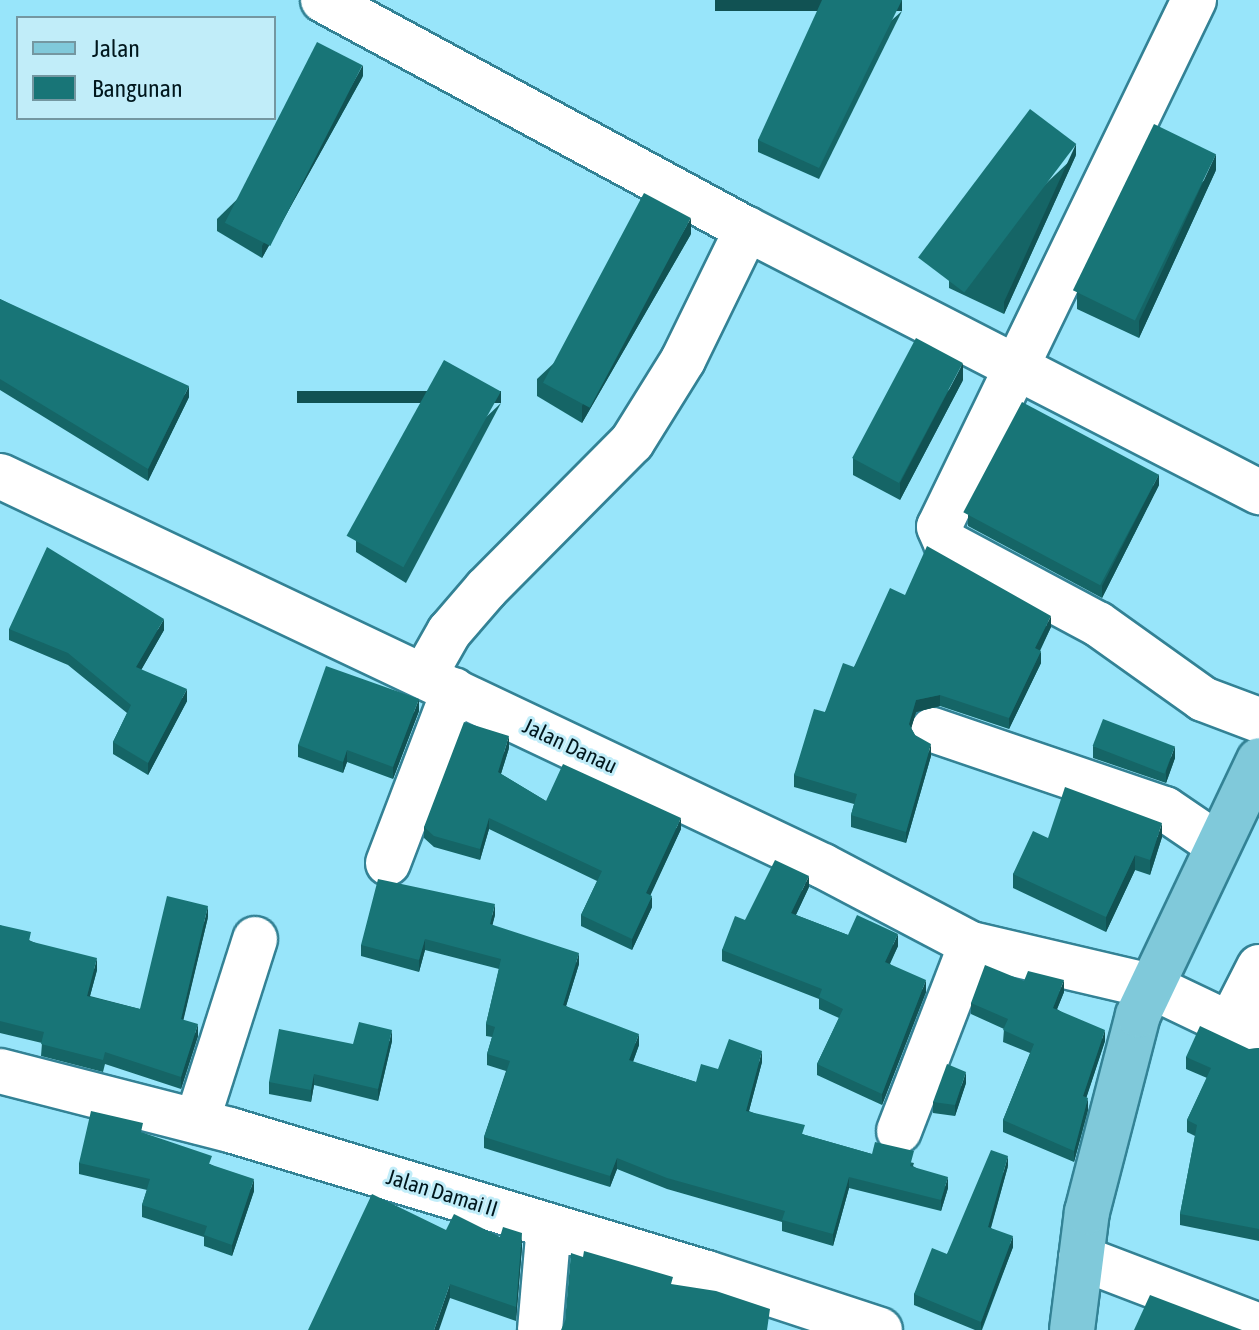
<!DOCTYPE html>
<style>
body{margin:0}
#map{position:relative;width:1259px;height:1330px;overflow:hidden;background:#98e5fa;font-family:"Asap Condensed",sans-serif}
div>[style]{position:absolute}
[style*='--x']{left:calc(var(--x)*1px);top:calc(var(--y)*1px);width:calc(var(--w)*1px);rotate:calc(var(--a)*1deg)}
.roads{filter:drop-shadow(2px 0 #338295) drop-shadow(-2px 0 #338295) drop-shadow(0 2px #338295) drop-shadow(0 -2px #338295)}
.minor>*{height:44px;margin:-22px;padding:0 22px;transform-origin:22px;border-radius:22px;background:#fff}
.major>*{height:44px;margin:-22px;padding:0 22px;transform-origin:22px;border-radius:22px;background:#80c9da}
.wall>*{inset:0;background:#156566}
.shaded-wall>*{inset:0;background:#115253;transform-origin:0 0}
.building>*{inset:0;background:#187577;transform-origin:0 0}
span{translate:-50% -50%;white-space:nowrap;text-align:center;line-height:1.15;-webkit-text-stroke:6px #c1edf9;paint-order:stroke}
.street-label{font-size:22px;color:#01171d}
.legend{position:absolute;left:16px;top:16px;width:260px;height:104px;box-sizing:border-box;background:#c1edf9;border:2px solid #7497a1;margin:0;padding:10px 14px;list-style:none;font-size:24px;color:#01171d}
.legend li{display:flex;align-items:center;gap:16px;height:40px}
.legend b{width:40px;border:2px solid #7497a1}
</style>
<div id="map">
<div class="roads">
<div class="minor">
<i style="--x:323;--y:0;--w:482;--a:28.4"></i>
<i style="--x:747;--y:229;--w:576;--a:27.19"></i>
<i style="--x:1194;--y:0;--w:585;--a:115.82"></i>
<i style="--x:939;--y:527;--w:17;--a:66"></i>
<i style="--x:946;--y:543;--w:172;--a:28.1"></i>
<i style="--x:1098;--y:624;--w:129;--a:35.5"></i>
<i style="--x:1203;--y:699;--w:60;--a:20.6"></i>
<i style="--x:0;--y:476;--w:911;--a:25.36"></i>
<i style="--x:823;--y:866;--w:167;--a:27.8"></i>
<i style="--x:971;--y:944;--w:184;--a:13.2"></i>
<i style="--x:1150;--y:986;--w:121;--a:25.5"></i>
<i style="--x:424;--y:676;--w:51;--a:-60.4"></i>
<i style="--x:449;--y:632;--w:57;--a:-49.3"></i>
<i style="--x:486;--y:589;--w:207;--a:-45.2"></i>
<i style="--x:632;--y:442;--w:97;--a:-58.1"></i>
<i style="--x:683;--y:360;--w:146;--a:-64"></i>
<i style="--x:933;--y:730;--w:245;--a:18.8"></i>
<i style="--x:1165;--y:809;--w:64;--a:34.2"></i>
<i style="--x:388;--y:863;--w:185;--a:-69.1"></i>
<i style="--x:1230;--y:1024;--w:64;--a:-63"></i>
<i style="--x:0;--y:1071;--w:237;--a:14.4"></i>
<i style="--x:230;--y:1130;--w:498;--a:16.7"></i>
<i style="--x:707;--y:1273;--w:182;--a:18.2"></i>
<i style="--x:197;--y:1121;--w:191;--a:-72.3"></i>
<i style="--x:899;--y:1131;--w:200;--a:-68.9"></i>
<i style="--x:1081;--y:1258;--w:191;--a:20.9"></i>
<i style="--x:540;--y:1330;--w:104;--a:-85.1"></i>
</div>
<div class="major">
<i style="--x:1072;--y:1330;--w:119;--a:-82.8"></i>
<i style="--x:1087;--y:1212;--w:203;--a:-75.5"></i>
<i style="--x:1138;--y:1015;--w:282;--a:-64.6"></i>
</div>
</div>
<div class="wall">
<i style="clip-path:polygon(902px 11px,819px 179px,758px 152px,758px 140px)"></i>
<i style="clip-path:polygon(363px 76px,262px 258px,217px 231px,217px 219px)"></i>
<i style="clip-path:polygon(1076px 155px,1004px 314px,949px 288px,949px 276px)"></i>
<i style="clip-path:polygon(1216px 170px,1139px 338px,1077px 309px,1077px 292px)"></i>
<i style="clip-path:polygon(691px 234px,582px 423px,537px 396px,537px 379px)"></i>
<i style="clip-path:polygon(0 299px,189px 397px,148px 481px,0 390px)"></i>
<i style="clip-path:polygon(963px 380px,900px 500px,853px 475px,853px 458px)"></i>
<i style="clip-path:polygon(501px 403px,406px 583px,356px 552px,356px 541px)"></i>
<i style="clip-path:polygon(1159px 485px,1102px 598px,968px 526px,968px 515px)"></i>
<i style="clip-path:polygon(905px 595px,1051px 627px,1040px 651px,1041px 663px,1009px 729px,940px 706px,916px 712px,911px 728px,915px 735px,931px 756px,906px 843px,851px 827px,851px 815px,854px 804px,794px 787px,794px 775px,825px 712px,854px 667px)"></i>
<i style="clip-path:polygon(9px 629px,164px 630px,141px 670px,187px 701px,148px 775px,113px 754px,113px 742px,127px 713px,68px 665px,9px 640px)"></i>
<i style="clip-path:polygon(419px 711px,393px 779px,347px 762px,343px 773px,298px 757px,298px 745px)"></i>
<i style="clip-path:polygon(1093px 746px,1175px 758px,1166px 783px,1093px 758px)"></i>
<i style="clip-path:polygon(509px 748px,501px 774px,546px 801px,681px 829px,650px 895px,652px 907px,632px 950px,581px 926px,581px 915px,597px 881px,489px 829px,480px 860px,434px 847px,424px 838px,424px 827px)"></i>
<i style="clip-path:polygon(1162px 837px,1150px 875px,1135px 870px,1106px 932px,1013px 888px,1013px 874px,1048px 838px)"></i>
<i style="clip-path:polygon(809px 887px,796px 915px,848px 935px,898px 946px,890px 964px,926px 992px,882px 1105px,817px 1075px,817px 1064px,839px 1018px,819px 1009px,819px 999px,722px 961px,722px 950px,745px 920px)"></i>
<i style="clip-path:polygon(495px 915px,492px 925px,579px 964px,566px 1006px,639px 1045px,633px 1062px,696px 1082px,718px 1069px,762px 1062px,749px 1111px,805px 1135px,872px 1154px,914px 1163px,913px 1166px,948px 1188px,941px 1211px,849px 1188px,833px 1246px,782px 1231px,782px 1222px,667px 1189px,617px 1169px,610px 1187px,484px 1148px,484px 1137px,506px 1071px,487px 1065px,487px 1054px,492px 1037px,486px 1036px,486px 1024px,499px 969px,425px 950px,419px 972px,361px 956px,361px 945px)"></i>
<i style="clip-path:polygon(208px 917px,183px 1020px,198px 1036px,181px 1089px,105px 1064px,103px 1072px,41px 1056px,42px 1043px,0 1033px,0 925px,31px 941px,97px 970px,90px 996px,140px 1009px)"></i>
<i style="clip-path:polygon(1024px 981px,1064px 992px,1057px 1009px,1105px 1041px,1086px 1098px,1088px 1110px,1074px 1162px,1003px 1132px,1003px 1120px,1030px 1053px,1003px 1042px,1004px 1029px,971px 1014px,971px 1003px)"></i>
<i style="clip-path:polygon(392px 1041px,378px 1101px,314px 1085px,311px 1102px,269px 1094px,269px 1082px,353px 1044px)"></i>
<i style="clip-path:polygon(1259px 1048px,1259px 1241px,1180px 1225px,1180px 1214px,1195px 1136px,1187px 1132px,1187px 1120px,1207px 1078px,1186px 1069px,1186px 1057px)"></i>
<i style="clip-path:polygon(966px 1083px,955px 1116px,933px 1113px,933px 1102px)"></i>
<i style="clip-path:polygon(143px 1133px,212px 1165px,254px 1191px,232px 1256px,204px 1246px,204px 1237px,142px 1217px,142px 1205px,147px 1190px,79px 1174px,79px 1163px)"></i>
<i style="clip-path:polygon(1008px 1166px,991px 1228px,1013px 1247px,982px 1330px,975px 1330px,914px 1305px,914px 1294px,947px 1254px)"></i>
<i style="clip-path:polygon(446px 1230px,522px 1247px,516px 1321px,450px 1298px)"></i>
</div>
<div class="shaded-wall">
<i style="left:902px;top:0;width:11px;height:187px;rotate:90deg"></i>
<i style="clip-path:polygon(363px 65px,363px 76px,262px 258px,262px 246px)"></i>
<i style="clip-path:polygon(1076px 144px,1076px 155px,1004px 314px,1004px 302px)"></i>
<i style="clip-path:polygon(1216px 154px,1216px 170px,1139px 338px,1139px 321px)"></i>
<i style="clip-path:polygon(691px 218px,691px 234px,582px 423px,582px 406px)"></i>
<i style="clip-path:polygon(963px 363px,963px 380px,900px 500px,900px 483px)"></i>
<i style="clip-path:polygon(189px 386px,189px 397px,148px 481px,148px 469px)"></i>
<i style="left:501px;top:391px;width:12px;height:204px;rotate:90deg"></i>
<i style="clip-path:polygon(1159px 474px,1159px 485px,1102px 598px,1102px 586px)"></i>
<i style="clip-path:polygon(1051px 616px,1051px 627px,1035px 660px,1035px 648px)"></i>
<i style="clip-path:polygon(164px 619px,164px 630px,136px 679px,136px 667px)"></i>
<i style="clip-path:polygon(1041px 651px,1041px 663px,1009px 729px,1009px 718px)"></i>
<i style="clip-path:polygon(187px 689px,187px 701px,148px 775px,148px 763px)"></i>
<i style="clip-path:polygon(940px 695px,940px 706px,916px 712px,909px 736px,909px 724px,916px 700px)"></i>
<i style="clip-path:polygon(419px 699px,419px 711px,393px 779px,393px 767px)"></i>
<i style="clip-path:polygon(509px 736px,509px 748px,498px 783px,498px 772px)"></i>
<i style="clip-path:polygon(931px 744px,931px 756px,906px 843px,906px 832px)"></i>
<i style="clip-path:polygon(1175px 746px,1175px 758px,1166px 783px,1166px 771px)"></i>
<i style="clip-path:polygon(347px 750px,347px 762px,343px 773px,343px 762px)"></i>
<i style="clip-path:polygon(489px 818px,489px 829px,480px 860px,480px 849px)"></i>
<i style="clip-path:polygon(681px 818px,681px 829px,646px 905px,646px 893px)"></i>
<i style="clip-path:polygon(1162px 823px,1162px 837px,1150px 875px,1150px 860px)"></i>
<i style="clip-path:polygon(1135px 855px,1135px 870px,1106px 932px,1106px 917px)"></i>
<i style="clip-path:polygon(809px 876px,809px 887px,791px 925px,791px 913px)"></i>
<i style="clip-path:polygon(652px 896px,652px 907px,632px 950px,632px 939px)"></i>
<i style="clip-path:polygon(495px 904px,495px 915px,490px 935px,490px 924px)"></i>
<i style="clip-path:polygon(208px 906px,208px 917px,181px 1030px,181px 1019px)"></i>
<i style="clip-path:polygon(898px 934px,898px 946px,885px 973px,885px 962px)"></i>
<i style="clip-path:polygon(425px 939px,425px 950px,419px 972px,419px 960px)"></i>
<i style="clip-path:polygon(579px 953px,579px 964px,563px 1016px,563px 1005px)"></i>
<i style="clip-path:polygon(97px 958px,97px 970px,87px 1007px,87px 996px)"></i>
<i style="clip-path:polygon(926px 980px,926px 992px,882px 1105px,882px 1094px)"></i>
<i style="clip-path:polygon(1064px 980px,1064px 992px,1053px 1019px,1053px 1008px)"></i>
<i style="clip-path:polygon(198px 1024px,198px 1036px,181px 1089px,181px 1077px)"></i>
<i style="clip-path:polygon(392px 1030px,392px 1041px,378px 1101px,378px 1089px)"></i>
<i style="clip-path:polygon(1105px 1030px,1105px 1041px,1083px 1108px,1083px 1096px)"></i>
<i style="clip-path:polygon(639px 1034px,639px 1045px,629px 1072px,629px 1060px)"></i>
<i style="clip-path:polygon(762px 1051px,762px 1062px,746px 1122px,746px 1111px)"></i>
<i style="clip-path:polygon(966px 1072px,966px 1083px,955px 1116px,955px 1105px)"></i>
<i style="clip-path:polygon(314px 1074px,314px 1085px,311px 1102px,311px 1090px)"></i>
<i style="clip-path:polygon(1088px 1098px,1088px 1110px,1074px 1162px,1074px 1151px)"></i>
<i style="clip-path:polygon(1008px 1156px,1008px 1166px,988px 1237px,988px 1227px)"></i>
<i style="clip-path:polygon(617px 1158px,617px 1169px,610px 1187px,610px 1176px)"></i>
<i style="clip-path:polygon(849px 1177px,849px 1188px,833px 1246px,833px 1234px)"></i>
<i style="clip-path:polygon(948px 1177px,948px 1188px,941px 1211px,941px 1200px)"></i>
<i style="clip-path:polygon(254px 1179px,254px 1191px,232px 1256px,232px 1245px)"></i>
<i style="clip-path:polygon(522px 1233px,522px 1247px,516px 1321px,516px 1307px)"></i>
<i style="clip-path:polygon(1013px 1236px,1013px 1247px,981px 1330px,981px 1322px)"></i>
<i style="clip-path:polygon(450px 1284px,450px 1298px,439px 1330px,434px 1330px)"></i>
</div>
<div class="building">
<i style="clip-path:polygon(822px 0,902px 0,819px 168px,758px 140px)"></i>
<i style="left:317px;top:42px;width:51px;height:203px;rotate:27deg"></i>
<i style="left:1030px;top:109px;width:58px;height:186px;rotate:37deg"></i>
<i style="left:1154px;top:124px;width:69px;height:185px;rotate:26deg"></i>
<i style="left:644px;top:193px;width:53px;height:215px;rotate:28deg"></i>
<i style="clip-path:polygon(0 299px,189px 386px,148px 469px,0 379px)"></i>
<i style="left:916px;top:338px;width:53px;height:136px;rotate:28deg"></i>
<i style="left:444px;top:360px;width:65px;height:201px;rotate:29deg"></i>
<i style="left:1022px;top:402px;width:155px;height:125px;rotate:28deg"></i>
<i style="clip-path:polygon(927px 546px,1051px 616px,1035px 648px,1041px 651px,1009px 718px,940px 695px,916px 700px,909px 724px,915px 735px,931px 744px,906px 832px,851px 815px,857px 794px,794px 775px,814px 709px,825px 712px,843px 663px,854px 667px,890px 588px,905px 595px)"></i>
<i style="clip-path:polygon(47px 547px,164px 619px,136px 667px,187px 689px,148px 763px,113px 742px,131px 705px,68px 653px,9px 629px)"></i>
<i style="clip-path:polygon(326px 666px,419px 699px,393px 767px,347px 750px,343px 762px,298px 745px)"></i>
<i style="left:1103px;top:719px;width:77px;height:29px;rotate:21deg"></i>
<i style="clip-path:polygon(464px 722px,509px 736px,498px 772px,546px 801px,563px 764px,681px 818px,646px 893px,652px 896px,632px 939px,581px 915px,602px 871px,489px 818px,480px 849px,434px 836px,424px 827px)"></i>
<i style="clip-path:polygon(1065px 787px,1162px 823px,1150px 860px,1135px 855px,1106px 917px,1013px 874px,1033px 831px,1048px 838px)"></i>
<i style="clip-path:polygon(775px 860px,809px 876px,791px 913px,848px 935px,857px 915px,898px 934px,885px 962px,926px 980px,882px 1094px,817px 1064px,843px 1009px,819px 997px,822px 989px,722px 950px,735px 916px,745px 920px)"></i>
<i style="clip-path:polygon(378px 879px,495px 904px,490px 924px,579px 953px,563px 1005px,639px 1034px,629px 1060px,696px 1082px,701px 1064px,718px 1069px,729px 1039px,762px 1051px,746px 1111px,805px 1125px,802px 1134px,872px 1154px,875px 1142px,914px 1151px,910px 1166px,948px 1177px,941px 1200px,849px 1177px,833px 1234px,782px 1220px,785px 1211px,667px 1178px,617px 1158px,610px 1176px,484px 1137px,510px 1061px,487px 1054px,495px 1027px,486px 1024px,501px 959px,425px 939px,419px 960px,361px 945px)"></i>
<i style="clip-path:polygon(167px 896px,208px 906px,181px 1019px,198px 1024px,181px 1077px,105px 1052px,103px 1060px,41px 1044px,44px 1032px,0 1021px,0 925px,31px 932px,29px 941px,97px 958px,87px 996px,140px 1009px)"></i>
<i style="clip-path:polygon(985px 965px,1024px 981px,1028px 971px,1064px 980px,1053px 1008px,1105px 1030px,1083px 1096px,1088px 1098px,1074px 1151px,1003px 1120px,1034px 1044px,1003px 1030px,1008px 1019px,971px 1003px)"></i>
<i style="clip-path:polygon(359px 1022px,392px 1030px,378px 1089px,314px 1074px,311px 1090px,269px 1082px,279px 1029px,353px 1044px)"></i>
<i style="clip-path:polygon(1200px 1026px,1249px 1049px,1259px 1048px,1259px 1229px,1180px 1214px,1197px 1125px,1187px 1120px,1211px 1068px,1186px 1057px)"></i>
<i style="clip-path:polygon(947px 1064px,966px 1072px,955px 1105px,933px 1102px)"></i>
<i style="clip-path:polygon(91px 1111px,143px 1123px,141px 1132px,212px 1156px,209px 1164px,254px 1179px,232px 1245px,204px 1235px,207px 1226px,142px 1205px,150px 1179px,79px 1163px)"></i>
<i style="clip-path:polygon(991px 1150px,1008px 1156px,988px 1227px,1013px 1236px,981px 1322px,914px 1294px,932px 1248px,947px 1254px)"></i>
<i style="clip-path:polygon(372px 1194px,446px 1230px,454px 1214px,500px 1237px,503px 1227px,522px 1233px,516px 1307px,450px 1284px,434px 1330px,308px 1330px)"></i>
<i style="clip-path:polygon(584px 1251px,673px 1277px,671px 1284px,716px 1291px,770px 1309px,767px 1330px,561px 1330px,565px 1321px,571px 1253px,583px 1257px)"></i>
<i style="clip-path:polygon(1150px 1295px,1242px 1330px,1134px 1330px)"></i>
</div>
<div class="street-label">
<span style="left:570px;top:746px;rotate:25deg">Jalan Danau</span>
<span style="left:442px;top:1193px;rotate:17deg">Jalan Damai II</span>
</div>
<ul class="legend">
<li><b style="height:10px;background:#80c9da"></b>Jalan</li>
<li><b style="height:22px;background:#187577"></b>Bangunan</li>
</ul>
</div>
